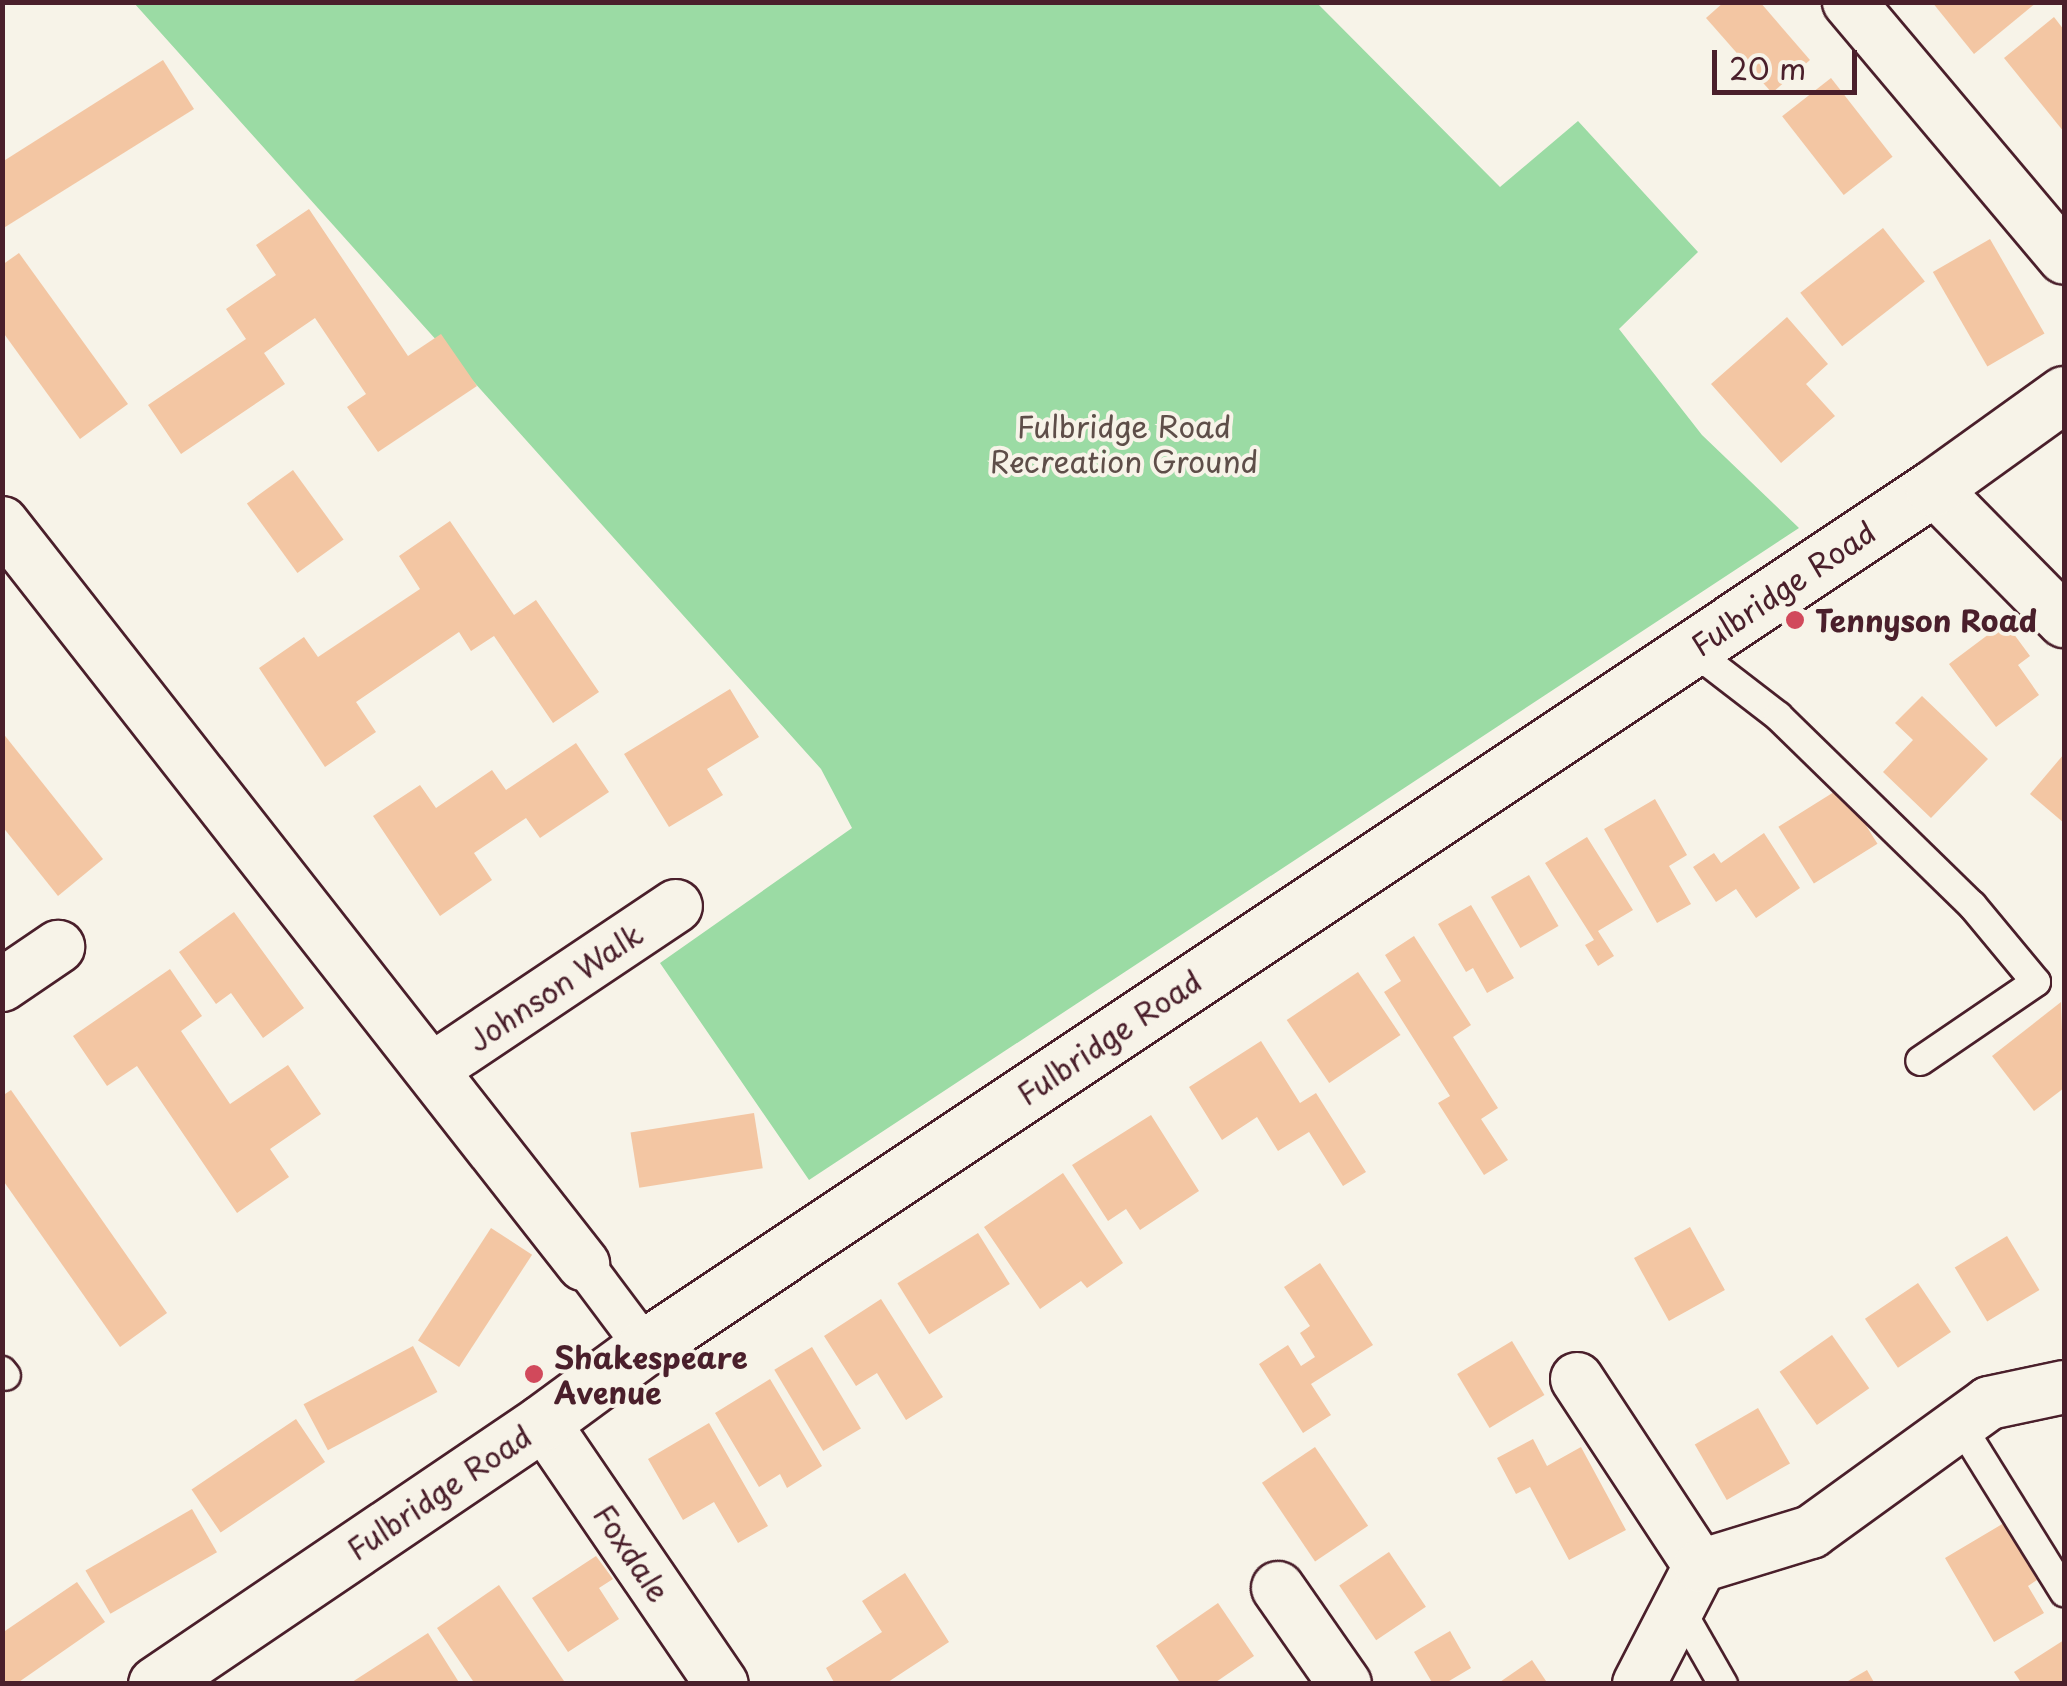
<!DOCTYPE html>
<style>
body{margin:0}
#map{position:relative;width:2067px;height:1686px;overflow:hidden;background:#f7f3e8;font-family:"Playpen Sans",sans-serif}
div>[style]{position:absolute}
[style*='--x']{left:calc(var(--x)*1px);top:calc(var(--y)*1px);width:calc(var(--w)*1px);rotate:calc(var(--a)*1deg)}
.green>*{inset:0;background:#9bdba4}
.building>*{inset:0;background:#f3c6a3;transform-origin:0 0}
.roads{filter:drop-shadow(2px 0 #4a1f2b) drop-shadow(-2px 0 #4a1f2b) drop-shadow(0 2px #4a1f2b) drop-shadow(0 -2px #4a1f2b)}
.service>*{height:28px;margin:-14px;padding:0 14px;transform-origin:14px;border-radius:14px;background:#f7f3e8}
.pedestrian>*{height:40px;margin:-20px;padding:0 20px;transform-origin:20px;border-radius:20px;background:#f7f3e8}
.minor>*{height:52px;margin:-26px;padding:0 26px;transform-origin:26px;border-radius:26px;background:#f7f3e8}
.tertiary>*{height:55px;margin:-27.5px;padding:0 27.5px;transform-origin:27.5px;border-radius:27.5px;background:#f7f3e8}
.dots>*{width:28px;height:28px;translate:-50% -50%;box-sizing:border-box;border:5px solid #f7f3e8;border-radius:50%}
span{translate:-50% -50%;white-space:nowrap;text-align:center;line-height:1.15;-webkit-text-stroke:8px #f7f3e8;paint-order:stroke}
.park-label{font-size:30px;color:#5e4e49}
.street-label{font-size:30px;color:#4a1f2b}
.poi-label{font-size:30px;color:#4a1f2b;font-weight:700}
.left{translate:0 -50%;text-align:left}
.frame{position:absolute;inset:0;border:5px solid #4a1f2b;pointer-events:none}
.scale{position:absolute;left:1712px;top:50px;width:145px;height:45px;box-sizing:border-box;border:5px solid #4a1f2b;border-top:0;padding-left:12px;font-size:30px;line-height:35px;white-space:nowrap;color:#4a1f2b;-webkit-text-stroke:8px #f7f3e8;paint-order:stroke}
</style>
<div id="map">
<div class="green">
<i style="clip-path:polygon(134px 3px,1317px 3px,1500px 187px,1578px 121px,1698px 252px,1619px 329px,1702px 435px,1799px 528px,809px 1180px,660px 963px,852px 828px,821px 769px)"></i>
</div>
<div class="building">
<i style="clip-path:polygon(1724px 2px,1760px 2px,1810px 60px,1772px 93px,1706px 18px)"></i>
<i style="clip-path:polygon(1932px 2px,2037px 2px,1974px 54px)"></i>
<i style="clip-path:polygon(2054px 17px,2064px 30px,2064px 132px,2004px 58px)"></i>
<i style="clip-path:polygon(163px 60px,194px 109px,2px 229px,2px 162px)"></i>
<i style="left:1831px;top:78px;width:100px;height:62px;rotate:52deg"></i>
<i style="clip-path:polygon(309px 209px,408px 356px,441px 334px,477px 386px,378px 452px,347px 407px,366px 394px,315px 318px,264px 353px,285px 384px,181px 454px,148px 405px,246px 339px,226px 309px,276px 275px,256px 245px)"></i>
<i style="left:1883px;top:228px;width:68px;height:105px;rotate:52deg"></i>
<i style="left:1990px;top:239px;width:109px;height:66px;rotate:60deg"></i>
<i style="clip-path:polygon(19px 253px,128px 404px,80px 439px,2px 331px,2px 265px)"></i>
<i style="clip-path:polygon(1787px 317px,1828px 364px,1806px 384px,1835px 416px,1781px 463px,1711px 384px)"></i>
<i style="left:293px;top:470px;width:86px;height:57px;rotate:54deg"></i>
<i style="clip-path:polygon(450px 521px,514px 615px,536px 600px,599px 692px,553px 723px,494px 636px,471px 651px,459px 632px,356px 702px,376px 732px,325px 767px,259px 668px,304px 637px,318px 657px,420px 589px,399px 556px)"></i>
<i style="clip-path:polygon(2005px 622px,2030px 656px,2018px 665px,2039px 695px,1996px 727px,1949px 664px)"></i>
<i style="clip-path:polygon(730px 689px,759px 737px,707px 769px,723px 795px,669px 827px,624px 754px)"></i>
<i style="clip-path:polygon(1922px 696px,1988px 759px,1931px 818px,1883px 772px,1913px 740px,1895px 723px)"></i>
<i style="clip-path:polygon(2px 732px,103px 859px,58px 896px,2px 826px)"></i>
<i style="clip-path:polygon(576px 743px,609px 792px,540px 838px,526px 818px,474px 853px,492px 880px,440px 916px,373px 816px,420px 785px,436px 808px,492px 770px,506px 790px)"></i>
<i style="clip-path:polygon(2064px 754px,2064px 823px,2030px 794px)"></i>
<i style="left:1842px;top:787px;width:67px;height:75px;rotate:58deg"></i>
<i style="clip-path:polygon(1655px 799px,1687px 855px,1669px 866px,1691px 904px,1657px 923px,1604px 829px)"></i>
<i style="clip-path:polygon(1764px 833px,1800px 888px,1756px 918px,1736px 889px,1716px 902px,1693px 867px,1714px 853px,1721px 863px)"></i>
<i style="clip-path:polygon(1587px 837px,1633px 910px,1598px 931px,1614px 956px,1598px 966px,1585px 945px,1594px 940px,1545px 863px)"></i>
<i style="left:1529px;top:875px;width:59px;height:44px;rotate:60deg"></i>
<i style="clip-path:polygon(1471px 905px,1514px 978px,1487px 993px,1473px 968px,1466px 972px,1438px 924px)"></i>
<i style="clip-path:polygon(234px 912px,304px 1008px,263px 1038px,231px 993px,216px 1004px,179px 952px)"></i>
<i style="clip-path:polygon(1414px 936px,1471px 1025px,1453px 1037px,1498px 1108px,1481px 1119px,1508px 1160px,1484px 1175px,1438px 1103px,1450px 1096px,1384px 992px,1401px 981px,1385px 955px)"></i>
<i style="clip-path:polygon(170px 969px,202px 1016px,181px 1031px,230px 1104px,288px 1065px,321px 1114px,270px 1149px,289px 1177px,237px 1213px,137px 1066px,107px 1086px,73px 1036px)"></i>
<i style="left:1358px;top:972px;width:76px;height:86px;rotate:56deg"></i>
<i style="clip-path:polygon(2061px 1002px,2064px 1088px,2034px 1111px,1992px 1056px)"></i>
<i style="clip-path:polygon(1261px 1041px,1300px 1103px,1316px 1093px,1366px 1172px,1343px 1186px,1309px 1132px,1278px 1151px,1257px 1117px,1222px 1140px,1189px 1087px)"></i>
<i style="clip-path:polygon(11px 1090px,167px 1313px,120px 1347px,2px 1179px,2px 1096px)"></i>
<i style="left:754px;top:1113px;width:56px;height:125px;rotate:81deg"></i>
<i style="clip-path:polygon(1151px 1115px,1199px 1191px,1140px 1230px,1126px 1209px,1108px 1221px,1072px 1165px)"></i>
<i style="clip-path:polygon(1063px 1173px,1123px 1263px,1087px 1288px,1081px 1281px,1040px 1309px,984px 1227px)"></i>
<i style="left:1690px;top:1227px;width:72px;height:64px;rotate:61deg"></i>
<i style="left:491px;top:1228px;width:49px;height:134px;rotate:33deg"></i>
<i style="left:978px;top:1233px;width:60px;height:95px;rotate:58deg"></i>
<i style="left:2007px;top:1236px;width:63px;height:61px;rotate:59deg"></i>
<i style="clip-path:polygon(1320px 1263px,1373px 1345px,1311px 1384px,1331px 1415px,1303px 1433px,1259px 1364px,1288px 1345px,1301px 1366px,1315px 1357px,1300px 1333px,1310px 1326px,1284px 1287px)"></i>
<i style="left:1918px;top:1283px;width:59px;height:64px;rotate:56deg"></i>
<i style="clip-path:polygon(881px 1299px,943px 1397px,906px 1420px,877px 1373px,856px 1386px,824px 1336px)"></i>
<i style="left:1832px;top:1335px;width:65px;height:64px;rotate:55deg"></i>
<i style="left:1512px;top:1341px;width:63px;height:64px;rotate:59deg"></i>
<i style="left:413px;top:1346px;width:52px;height:124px;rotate:62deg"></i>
<i style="left:812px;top:1347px;width:95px;height:44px;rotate:59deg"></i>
<i style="clip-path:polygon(770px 1379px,822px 1466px,787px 1488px,780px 1474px,759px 1487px,715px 1413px)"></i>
<i style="left:1758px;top:1408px;width:64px;height:73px;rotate:60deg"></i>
<i style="left:296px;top:1419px;width:52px;height:126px;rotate:56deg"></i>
<i style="clip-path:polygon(709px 1423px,768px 1526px,738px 1543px,714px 1502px,683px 1520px,648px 1459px)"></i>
<i style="clip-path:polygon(1533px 1439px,1547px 1466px,1581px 1447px,1626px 1530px,1569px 1560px,1530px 1487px,1516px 1494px,1497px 1458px)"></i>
<i style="left:1315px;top:1447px;width:95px;height:64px;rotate:56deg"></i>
<i style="left:192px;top:1509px;width:50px;height:123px;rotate:60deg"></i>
<i style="clip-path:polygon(2004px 1523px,2037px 1580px,2028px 1586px,2044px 1613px,1994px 1642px,1945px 1558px)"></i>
<i style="left:1389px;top:1552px;width:66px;height:60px;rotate:56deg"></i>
<i style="clip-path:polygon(596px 1556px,613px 1579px,599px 1588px,619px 1619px,568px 1652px,532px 1598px)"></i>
<i style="clip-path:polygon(905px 1573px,949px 1642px,885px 1684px,835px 1684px,826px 1668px,882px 1632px,862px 1601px)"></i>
<i style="clip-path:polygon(77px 1582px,105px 1622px,16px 1684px,2px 1684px,2px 1633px)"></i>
<i style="clip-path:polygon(499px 1585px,566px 1684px,475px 1684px,437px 1628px)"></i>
<i style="clip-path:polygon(1218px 1603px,1254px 1656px,1213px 1684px,1181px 1684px,1156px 1646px)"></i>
<i style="clip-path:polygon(1450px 1631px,1471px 1668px,1444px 1684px,1433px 1684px,1414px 1652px)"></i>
<i style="clip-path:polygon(428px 1633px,460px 1684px,349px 1684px)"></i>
<i style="clip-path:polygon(2064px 1640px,2064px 1684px,2022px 1684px,2014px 1672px)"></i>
<i style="clip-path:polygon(1532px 1660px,1548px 1684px,1497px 1684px)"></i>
<i style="clip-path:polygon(1867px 1670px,1875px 1684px,1843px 1684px)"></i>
</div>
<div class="roads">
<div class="service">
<i style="--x:1691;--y:649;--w:110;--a:37.6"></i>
<i style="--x:1778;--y:716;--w:271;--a:44.3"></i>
<i style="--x:1972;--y:905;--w:100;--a:50.3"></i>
<i style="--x:2036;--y:982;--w:140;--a:145.7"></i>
<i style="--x:2;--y:1371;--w:6;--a:51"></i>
<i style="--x:1960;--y:1424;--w:198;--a:58.2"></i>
<i style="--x:1679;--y:1607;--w:89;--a:60.3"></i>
</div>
<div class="pedestrian">
<i style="--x:583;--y:1264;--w:104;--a:53.2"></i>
</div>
<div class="minor">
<i style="--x:1849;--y:2;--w:334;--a:49.9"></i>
<i style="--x:1933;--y:488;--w:187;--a:45.4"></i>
<i style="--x:2;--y:523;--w:942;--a:51.9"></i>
<i style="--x:2;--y:985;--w:68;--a:-34.2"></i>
<i style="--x:434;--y:1068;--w:291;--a:-33.8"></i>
<i style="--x:1577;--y:1379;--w:224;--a:56.7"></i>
<i style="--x:543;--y:1422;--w:317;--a:55.7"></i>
<i style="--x:1278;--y:1588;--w:117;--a:55.1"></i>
<i style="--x:1639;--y:1684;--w:133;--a:-62.7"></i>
<i style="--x:1700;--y:1566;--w:116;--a:-17"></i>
<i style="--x:1811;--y:1532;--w:220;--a:-35.9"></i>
<i style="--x:1989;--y:1403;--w:77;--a:-12"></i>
</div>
<div class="tertiary">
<i style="--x:156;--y:1684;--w:467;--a:-34.1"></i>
<i style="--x:543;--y:1422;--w:127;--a:-36.3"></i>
<i style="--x:645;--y:1347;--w:1548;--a:-33.7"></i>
<i style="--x:1933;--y:488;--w:161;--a:-35.7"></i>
</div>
</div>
<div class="dots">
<i style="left:1795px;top:620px;background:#d1495b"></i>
<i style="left:534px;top:1374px;background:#d1495b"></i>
</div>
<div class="park-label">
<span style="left:1124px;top:443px">Fulbridge Road<br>Recreation Ground</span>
</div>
<div class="street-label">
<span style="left:1783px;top:588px;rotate:-34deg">Fulbridge Road</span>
<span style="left:555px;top:987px;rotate:-34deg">Johnson Walk</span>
<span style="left:1109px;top:1037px;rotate:-34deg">Fulbridge Road</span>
<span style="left:439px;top:1492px;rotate:-34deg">Fulbridge Road</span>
<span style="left:632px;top:1553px;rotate:56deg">Foxdale</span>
</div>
<div class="poi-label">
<span class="left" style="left:1815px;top:620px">Tennyson Road</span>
<span class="left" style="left:554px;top:1374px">Shakespeare<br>Avenue</span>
</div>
<div class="frame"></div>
<div class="scale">20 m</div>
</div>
